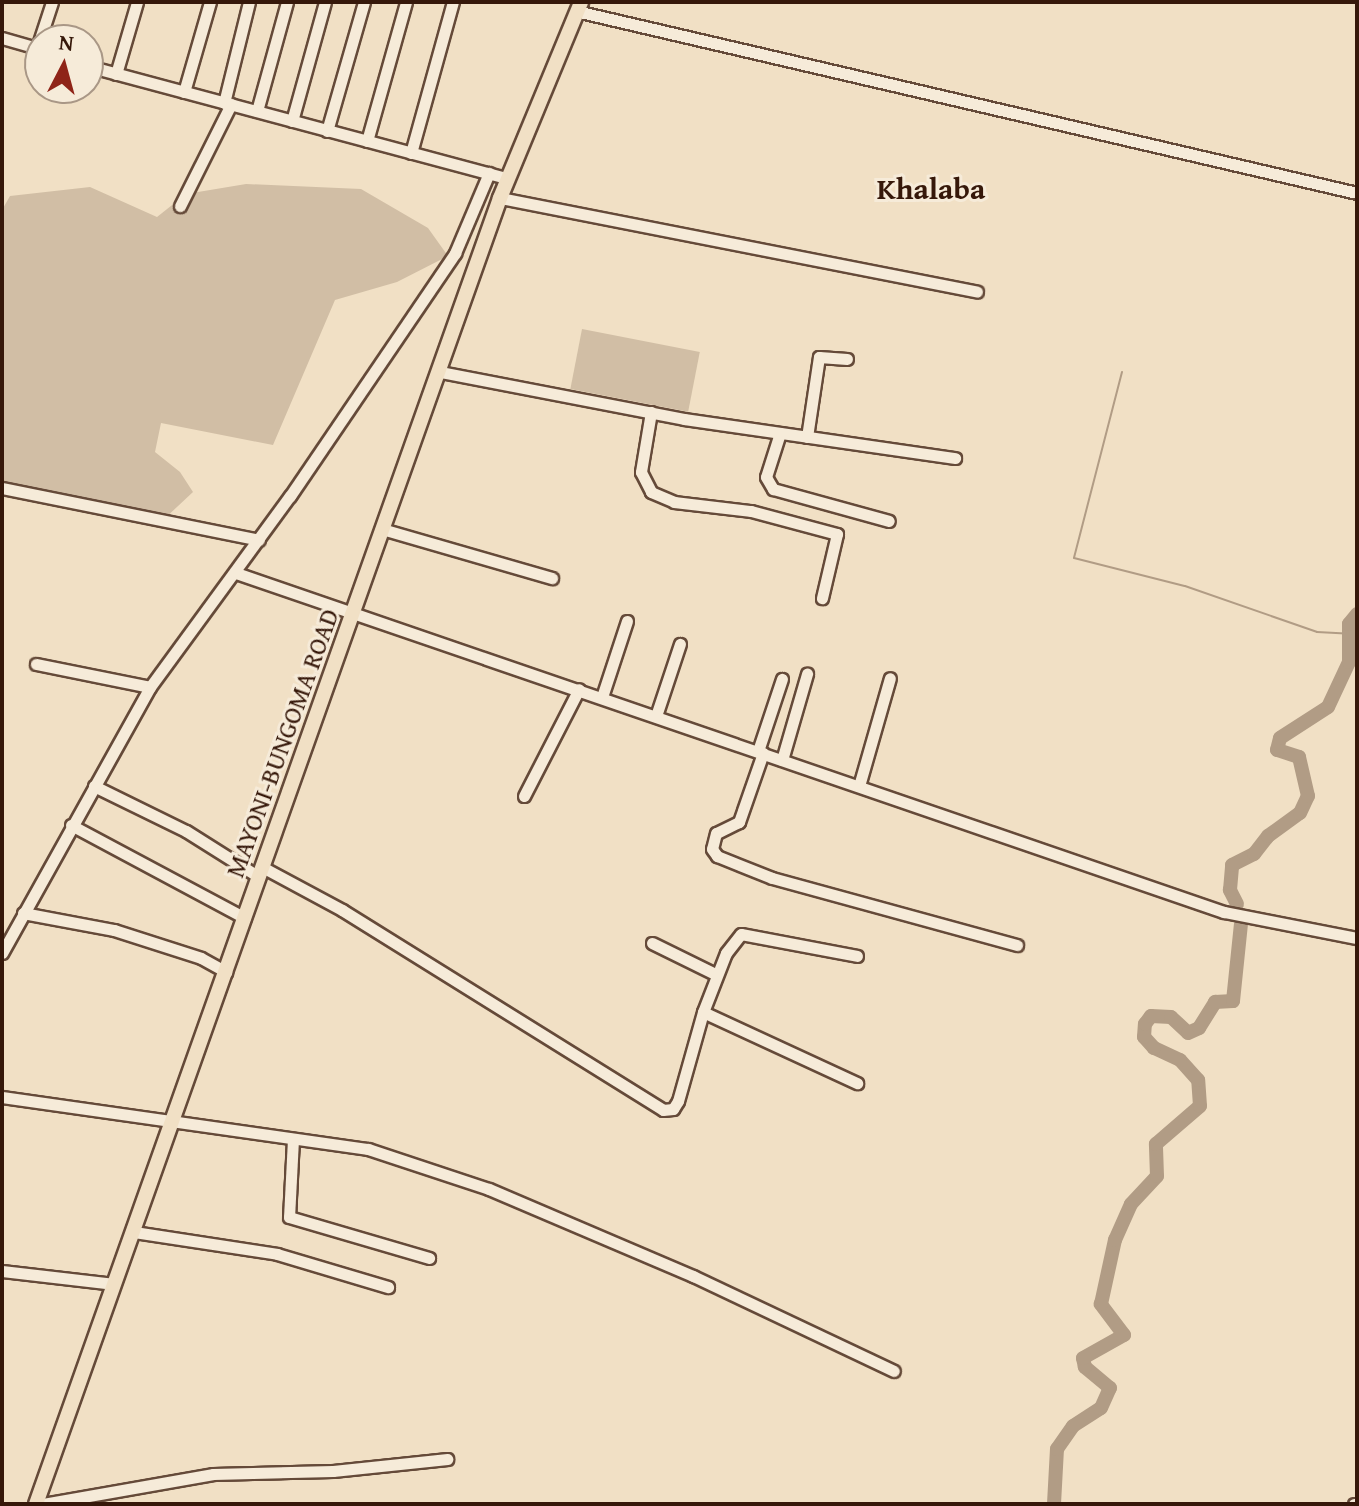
<!DOCTYPE html>
<style>
body{margin:0}
#map{position:relative;width:1359px;height:1506px;overflow:hidden;background:#f1e0c5;font-family:"Gentium Book Plus",serif}
div>[style]{position:absolute}
[style*='--x']{left:calc(var(--x)*1px);top:calc(var(--y)*1px);width:calc(var(--w)*1px);rotate:calc(var(--a)*1deg)}
.green>*{inset:0;background:#d1bea5;transform-origin:0 0}
.stream>*{height:2px;margin:-1px;padding:0 1px;transform-origin:1px;border-radius:1px;background:#b19c85}
.river>*{height:14px;margin:-7px;padding:0 7px;transform-origin:7px;border-radius:7px;background:#b19c85}
.roads{filter:drop-shadow(2px 0 #654a39) drop-shadow(-2px 0 #654a39) drop-shadow(0 2px #654a39) drop-shadow(0 -2px #654a39)}
.minor>*{height:11px;margin:-5.5px;padding:0 5.5px;transform-origin:5.5px;border-radius:5.5px;background:#f6ebd9}
.major>*{height:14px;margin:-7px;padding:0 7px;transform-origin:7px;border-radius:7px;background:#f1e0c5}
span{translate:-50% -50%;white-space:nowrap;text-align:center;line-height:1.15;-webkit-text-stroke:6px #f6ebd9;paint-order:stroke}
.street-label{font-size:26px;color:#36180a}
.quarter-label{font-size:30px;color:#36180a;font-weight:700}
.frame{position:absolute;inset:0;border:4px solid #36180a;pointer-events:none}
.north{position:absolute;left:24px;top:24px;width:80px;height:80px;box-sizing:border-box;background:#f6ebd9;border:2px solid #a99786;border-radius:50%;rotate:6deg;font-size:22px;font-weight:700;line-height:32px;text-align:center;color:#36180a}
.north::after{content:'';display:block;margin:auto;width:28px;height:36px;background:#8f2418;clip-path:polygon(50% 0,100% 100%,50% 72%,0 100%)}
</style>
<div id="map">
<div class="green">
<i style="clip-path:polygon(246px 184px,361px 189px,428px 228px,448px 256px,397px 282px,335px 300px,273px 445px,161px 423px,155px 452px,180px 472px,193px 492px,162px 521px,2px 481px,2px 210px,10px 196px,90px 187px,157px 217px,186px 194px)"></i>
<i style="left:582px;top:329px;width:120px;height:61px;rotate:11deg"></i>
</div>
<div class="stream">
<i style="--x:1122;--y:372;--w:192;--a:104.5"></i>
<i style="--x:1074;--y:558;--w:114;--a:14.2"></i>
<i style="--x:1185;--y:586;--w:140;--a:19.2"></i>
<i style="--x:1317;--y:632;--w:33;--a:3"></i>
</div>
<div class="river">
<i style="--x:1237;--y:904;--w:16;--a:-117"></i>
<i style="--x:1230;--y:890;--w:25;--a:-85"></i>
<i style="--x:1232;--y:865;--w:25;--a:-27"></i>
<i style="--x:1254;--y:854;--w:23;--a:-52"></i>
<i style="--x:1268;--y:836;--w:39;--a:-36"></i>
<i style="--x:1300;--y:813;--w:19;--a:-65"></i>
<i style="--x:1308;--y:796;--w:40;--a:-103"></i>
<i style="--x:1299;--y:757;--w:23;--a:-162"></i>
<i style="--x:1277;--y:750;--w:12;--a:-76"></i>
<i style="--x:1280;--y:738;--w:57;--a:-32.9"></i>
<i style="--x:1328;--y:707;--w:50;--a:-65"></i>
<i style="--x:1349;--y:662;--w:38;--a:-90"></i>
<i style="--x:1349;--y:624;--w:13;--a:-51"></i>
<i style="--x:1054;--y:1504;--w:55;--a:-86.9"></i>
<i style="--x:1057;--y:1449;--w:28;--a:-55"></i>
<i style="--x:1073;--y:1426;--w:33;--a:-33"></i>
<i style="--x:1101;--y:1408;--w:22;--a:-66"></i>
<i style="--x:1110;--y:1388;--w:33;--a:-140"></i>
<i style="--x:1085;--y:1367;--w:9;--a:-103"></i>
<i style="--x:1083;--y:1358;--w:47;--a:-29.3"></i>
<i style="--x:1124;--y:1335;--w:39;--a:-127"></i>
<i style="--x:1101;--y:1304;--w:66;--a:-77.7"></i>
<i style="--x:1115;--y:1240;--w:39;--a:-66"></i>
<i style="--x:1131;--y:1204;--w:38;--a:-47"></i>
<i style="--x:1157;--y:1176;--w:32;--a:-92"></i>
<i style="--x:1156;--y:1144;--w:58;--a:-40.8"></i>
<i style="--x:1200;--y:1106;--w:26;--a:-94"></i>
<i style="--x:1198;--y:1080;--w:27;--a:-132"></i>
<i style="--x:1180;--y:1060;--w:29;--a:-155"></i>
<i style="--x:1154;--y:1048;--w:15;--a:-132"></i>
<i style="--x:1144;--y:1037;--w:13;--a:-86"></i>
<i style="--x:1145;--y:1024;--w:10;--a:-53"></i>
<i style="--x:1151;--y:1016;--w:20;--a:3"></i>
<i style="--x:1171;--y:1017;--w:23;--a:43"></i>
<i style="--x:1188;--y:1033;--w:12;--a:-24"></i>
<i style="--x:1199;--y:1028;--w:31;--a:-58"></i>
<i style="--x:1215;--y:1002;--w:18;--a:-3"></i>
<i style="--x:1233;--y:1001;--w:77;--a:-84.1"></i>
</div>
<div class="roads">
<div class="minor">
<i style="--x:576;--y:11;--w:802;--a:13.12"></i>
<i style="--x:2;--y:38;--w:40;--a:16"></i>
<i style="--x:37;--y:48;--w:48;--a:-71.9"></i>
<i style="--x:88;--y:66;--w:434;--a:15"></i>
<i style="--x:116;--y:74;--w:75;--a:-73.7"></i>
<i style="--x:184;--y:92;--w:94;--a:-73.9"></i>
<i style="--x:224;--y:103;--w:104;--a:-76.1"></i>
<i style="--x:257;--y:111;--w:113;--a:-74.6"></i>
<i style="--x:292;--y:121;--w:123;--a:-74.5"></i>
<i style="--x:327;--y:131;--w:134;--a:-74"></i>
<i style="--x:367;--y:141;--w:144;--a:-74.3"></i>
<i style="--x:411;--y:153;--w:157;--a:-74.5"></i>
<i style="--x:500;--y:198;--w:486;--a:11.1"></i>
<i style="--x:180;--y:206;--w:114;--a:-63.4"></i>
<i style="--x:440;--y:372;--w:248;--a:10.9"></i>
<i style="--x:684;--y:419;--w:274;--a:8.2"></i>
<i style="--x:651;--y:412;--w:61;--a:99.5"></i>
<i style="--x:641;--y:472;--w:22;--a:63"></i>
<i style="--x:651;--y:492;--w:25;--a:23"></i>
<i style="--x:674;--y:502;--w:78;--a:6.7"></i>
<i style="--x:751;--y:511;--w:89;--a:15"></i>
<i style="--x:837;--y:534;--w:66;--a:103.2"></i>
<i style="--x:780;--y:433;--w:46;--a:107.7"></i>
<i style="--x:766;--y:477;--w:14;--a:60"></i>
<i style="--x:773;--y:489;--w:120;--a:15.4"></i>
<i style="--x:807;--y:437;--w:81;--a:-81.5"></i>
<i style="--x:819;--y:357;--w:28;--a:4"></i>
<i style="--x:2;--y:488;--w:262;--a:11.4"></i>
<i style="--x:382;--y:529;--w:177;--a:16.1"></i>
<i style="--x:236;--y:573;--w:1045;--a:18.94"></i>
<i style="--x:1224;--y:912;--w:136;--a:11.1"></i>
<i style="--x:36;--y:664;--w:116;--a:11.4"></i>
<i style="--x:602;--y:697;--w:80;--a:-71.8"></i>
<i style="--x:656;--y:716;--w:76;--a:-71.6"></i>
<i style="--x:758;--y:751;--w:76;--a:-71.6"></i>
<i style="--x:763;--y:753;--w:73;--a:109.2"></i>
<i style="--x:739;--y:822;--w:25;--a:154"></i>
<i style="--x:716;--y:833;--w:16;--a:104"></i>
<i style="--x:712;--y:849;--w:9;--a:54"></i>
<i style="--x:717;--y:856;--w:59;--a:21.8"></i>
<i style="--x:772;--y:878;--w:254;--a:15.3"></i>
<i style="--x:782;--y:760;--w:90;--a:-73.8"></i>
<i style="--x:94;--y:786;--w:102;--a:26.1"></i>
<i style="--x:186;--y:831;--w:86;--a:32.2"></i>
<i style="--x:859;--y:786;--w:112;--a:-74"></i>
<i style="--x:524;--y:796;--w:120;--a:-62.8"></i>
<i style="--x:71;--y:825;--w:197;--a:28.1"></i>
<i style="--x:264;--y:868;--w:89;--a:28.3"></i>
<i style="--x:342;--y:910;--w:378;--a:31.9"></i>
<i style="--x:663;--y:1110;--w:10;--a:-6"></i>
<i style="--x:673;--y:1109;--w:9;--a:-58"></i>
<i style="--x:678;--y:1101;--w:92;--a:-74.3"></i>
<i style="--x:703;--y:1012;--w:170;--a:24.8"></i>
<i style="--x:23;--y:913;--w:93;--a:10.6"></i>
<i style="--x:114;--y:930;--w:91;--a:17.8"></i>
<i style="--x:201;--y:958;--w:29;--a:29"></i>
<i style="--x:652;--y:943;--w:72;--a:26.2"></i>
<i style="--x:2;--y:953;--w:304;--a:-60.9"></i>
<i style="--x:150;--y:687;--w:237;--a:-53.8"></i>
<i style="--x:290;--y:496;--w:294;--a:-55.8"></i>
<i style="--x:455;--y:253;--w:87;--a:-67"></i>
<i style="--x:703;--y:1012;--w:63;--a:-68.7"></i>
<i style="--x:726;--y:953;--w:24;--a:-52"></i>
<i style="--x:741;--y:934;--w:118;--a:10.7"></i>
<i style="--x:2;--y:1097;--w:370;--a:8.1"></i>
<i style="--x:368;--y:1149;--w:127;--a:18.3"></i>
<i style="--x:489;--y:1189;--w:222;--a:23.1"></i>
<i style="--x:693;--y:1276;--w:222;--a:25.3"></i>
<i style="--x:293;--y:1139;--w:78;--a:92.9"></i>
<i style="--x:289;--y:1217;--w:146;--a:16.3"></i>
<i style="--x:134;--y:1232;--w:145;--a:8.7"></i>
<i style="--x:277;--y:1254;--w:116;--a:16.6"></i>
<i style="--x:2;--y:1271;--w:113;--a:6.6"></i>
<i style="--x:43;--y:1504;--w:173;--a:-10"></i>
<i style="--x:213;--y:1474;--w:120;--a:-1.4"></i>
<i style="--x:333;--y:1471;--w:115;--a:-6"></i>
<i style="--x:1354;--y:1504;--w:3;--a:0"></i>
</div>
<div class="major">
<i style="--x:36;--y:1504;--w:1386;--a:-70.44"></i>
<i style="--x:500;--y:198;--w:212;--a:-67.5"></i>
</div>
</div>
<div class="street-label">
<span style="left:282px;top:743px;rotate:-70deg">MAYONI-BUNGOMA ROAD</span>
</div>
<div class="quarter-label">
<span style="left:931px;top:188px">Khalaba</span>
</div>
<div class="frame"></div>
<div class="north">N</div>
</div>
